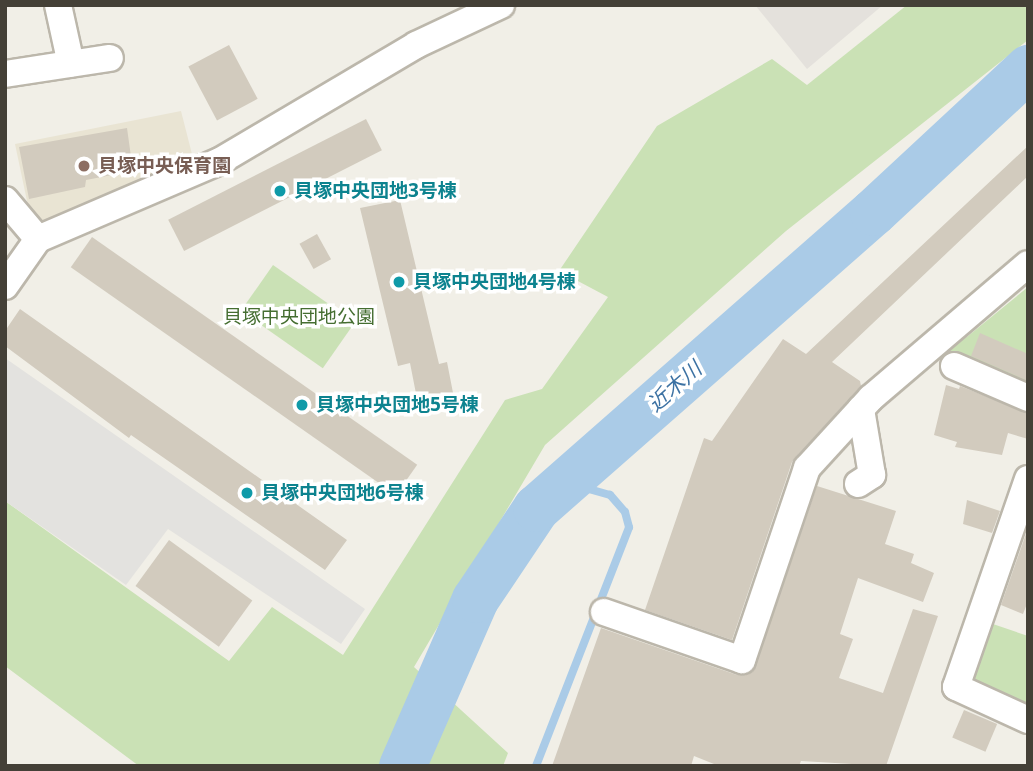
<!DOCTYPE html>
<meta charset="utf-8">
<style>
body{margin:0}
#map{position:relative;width:1033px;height:771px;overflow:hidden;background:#f1efe7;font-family:"Open Sans","Noto Sans JP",sans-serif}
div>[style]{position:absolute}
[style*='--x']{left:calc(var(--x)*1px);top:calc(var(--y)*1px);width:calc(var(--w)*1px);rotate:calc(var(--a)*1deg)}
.industrial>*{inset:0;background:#e4e1dc}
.education>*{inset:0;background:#e9e4d3}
.green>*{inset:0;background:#cae1b5;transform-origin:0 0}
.parking>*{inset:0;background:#e3e2df}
.stream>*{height:8px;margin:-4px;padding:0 4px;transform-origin:4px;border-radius:4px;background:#aacbe7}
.river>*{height:47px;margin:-23.5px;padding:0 23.5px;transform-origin:23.5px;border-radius:23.5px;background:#aacbe7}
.building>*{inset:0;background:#d2cbbe;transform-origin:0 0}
.roads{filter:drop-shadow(2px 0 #bcb7ab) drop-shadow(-2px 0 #bcb7ab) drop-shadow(0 2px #bcb7ab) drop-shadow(0 -2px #bcb7ab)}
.street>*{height:26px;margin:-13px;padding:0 13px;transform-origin:13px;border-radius:13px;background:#fff}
.dots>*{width:19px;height:19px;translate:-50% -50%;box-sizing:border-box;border:4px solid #fff;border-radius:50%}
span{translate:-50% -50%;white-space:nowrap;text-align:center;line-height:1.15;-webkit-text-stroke:7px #fff;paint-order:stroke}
.education-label{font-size:19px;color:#785e54;font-weight:700}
.left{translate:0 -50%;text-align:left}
.culture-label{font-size:19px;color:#0d838f;font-weight:700}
.park-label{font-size:19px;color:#456e31}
.water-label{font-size:21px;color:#3d72a3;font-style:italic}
.frame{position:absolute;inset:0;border:7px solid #444037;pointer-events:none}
</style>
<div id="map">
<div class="industrial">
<i style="clip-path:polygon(755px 5px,883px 5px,807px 69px)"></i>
</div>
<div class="education">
<i style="clip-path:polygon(181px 111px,194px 162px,97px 203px,38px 223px,31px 220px,15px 144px)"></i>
</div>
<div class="green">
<i style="clip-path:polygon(907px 5px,1028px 5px,1028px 40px,786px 231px,545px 445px,414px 667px,508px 753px,503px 766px,139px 766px,5px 666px,5px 501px,229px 661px,272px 607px,343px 655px,505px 400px,542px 389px,608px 297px,559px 271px,657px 126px,772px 59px,807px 85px)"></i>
<i style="left:273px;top:265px;width:100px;height:56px;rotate:35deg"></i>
<i style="clip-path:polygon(1028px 287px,1028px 387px,943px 352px,968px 336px)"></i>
<i style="clip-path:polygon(990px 623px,1028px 636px,1028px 707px,975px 681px,973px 674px)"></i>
</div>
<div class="parking">
<i style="clip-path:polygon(5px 358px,365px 609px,341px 644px,168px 529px,126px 585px,5px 501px)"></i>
</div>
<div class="stream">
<i style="--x:536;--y:766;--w:256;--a:-68.7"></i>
<i style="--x:629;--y:527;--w:16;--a:-105"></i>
<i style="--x:625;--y:512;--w:23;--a:-131"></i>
<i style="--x:610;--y:495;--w:48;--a:-164.2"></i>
</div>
<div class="river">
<i style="--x:402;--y:766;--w:182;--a:-66.4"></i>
<i style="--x:475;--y:599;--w:110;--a:-56.2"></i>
<i style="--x:536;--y:508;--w:449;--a:-41.3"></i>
<i style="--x:873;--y:212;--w:212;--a:-42.9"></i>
</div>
<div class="building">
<i style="left:229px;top:45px;width:61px;height:46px;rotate:62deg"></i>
<i style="left:366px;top:119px;width:35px;height:222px;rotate:63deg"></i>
<i style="clip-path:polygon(127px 128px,133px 171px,86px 180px,85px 187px,29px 199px,19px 147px)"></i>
<i style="clip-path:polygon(1028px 146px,1028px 176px,832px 362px,860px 381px,861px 386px,792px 462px,732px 640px,645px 610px,704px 438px,712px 441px,783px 339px,806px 354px)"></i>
<i style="clip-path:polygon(400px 200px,439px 364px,447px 362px,455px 403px,419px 409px,410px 363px,398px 366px,360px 208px)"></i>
<i style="left:317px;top:234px;width:29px;height:20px;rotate:61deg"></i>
<i style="left:92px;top:237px;width:397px;height:37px;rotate:35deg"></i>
<i style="clip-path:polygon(20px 309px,347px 540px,325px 570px,131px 435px,129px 438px,5px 346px,5px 331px)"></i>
<i style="clip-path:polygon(980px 333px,1028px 354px,1028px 381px,971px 356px)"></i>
<i style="clip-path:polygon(946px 385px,959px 389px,960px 386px,1028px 413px,1028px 439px,1008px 433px,1002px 455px,955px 447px,957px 442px,934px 435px)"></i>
<i style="clip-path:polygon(817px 486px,896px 511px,885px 544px,914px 554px,911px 563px,934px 573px,923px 602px,858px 578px,840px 634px,853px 639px,839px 678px,883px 693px,913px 609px,938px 616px,886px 766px,801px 761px,799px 766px,719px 766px,694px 756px,691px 766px,552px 766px,601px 628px,737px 675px,753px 671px)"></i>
<i style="clip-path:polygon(967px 500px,1000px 511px,992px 533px,963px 524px)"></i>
<i style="clip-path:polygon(1028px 528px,1028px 601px,1023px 614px,1001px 605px)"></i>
<i style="left:169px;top:540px;width:103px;height:57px;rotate:36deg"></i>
<i style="left:964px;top:710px;width:36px;height:30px;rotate:23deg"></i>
</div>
<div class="roads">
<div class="street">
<i style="--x:58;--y:5;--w:60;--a:77.6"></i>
<i style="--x:5;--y:74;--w:106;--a:-8.7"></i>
<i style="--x:5;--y:200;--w:51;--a:49.8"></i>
<i style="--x:5;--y:286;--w:57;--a:-54.9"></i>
<i style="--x:38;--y:239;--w:198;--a:-23.2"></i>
<i style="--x:220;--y:161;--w:228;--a:-30.6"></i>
<i style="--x:416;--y:45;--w:94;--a:-25.2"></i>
<i style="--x:954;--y:366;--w:81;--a:23.4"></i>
<i style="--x:1028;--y:479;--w:220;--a:109.1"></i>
<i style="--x:956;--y:687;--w:79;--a:24.6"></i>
<i style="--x:858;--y:484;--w:17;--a:-33"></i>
<i style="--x:872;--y:475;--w:67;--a:-99.5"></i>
<i style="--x:604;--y:612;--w:146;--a:19.2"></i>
<i style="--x:742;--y:660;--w:203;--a:-71.3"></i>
<i style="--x:807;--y:468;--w:95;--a:-47.6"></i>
<i style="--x:871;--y:398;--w:206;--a:-40.5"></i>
</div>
</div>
<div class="dots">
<i style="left:84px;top:166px;background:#8d6e63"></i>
<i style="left:280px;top:191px;background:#0f9aa8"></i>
<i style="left:399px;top:282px;background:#0f9aa8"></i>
<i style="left:302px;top:405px;background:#0f9aa8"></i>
<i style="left:247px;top:493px;background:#0f9aa8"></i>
</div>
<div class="education-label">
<span class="left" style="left:98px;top:166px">貝塚中央保育園</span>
</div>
<div class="culture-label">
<span class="left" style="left:294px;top:191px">貝塚中央団地3号棟</span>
<span class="left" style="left:413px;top:282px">貝塚中央団地4号棟</span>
<span class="left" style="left:316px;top:405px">貝塚中央団地5号棟</span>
<span class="left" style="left:261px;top:493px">貝塚中央団地6号棟</span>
</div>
<div class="park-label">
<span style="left:299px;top:317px">貝塚中央団地公園</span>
</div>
<div class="water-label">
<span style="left:674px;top:386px;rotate:-41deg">近木川</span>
</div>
<div class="frame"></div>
</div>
